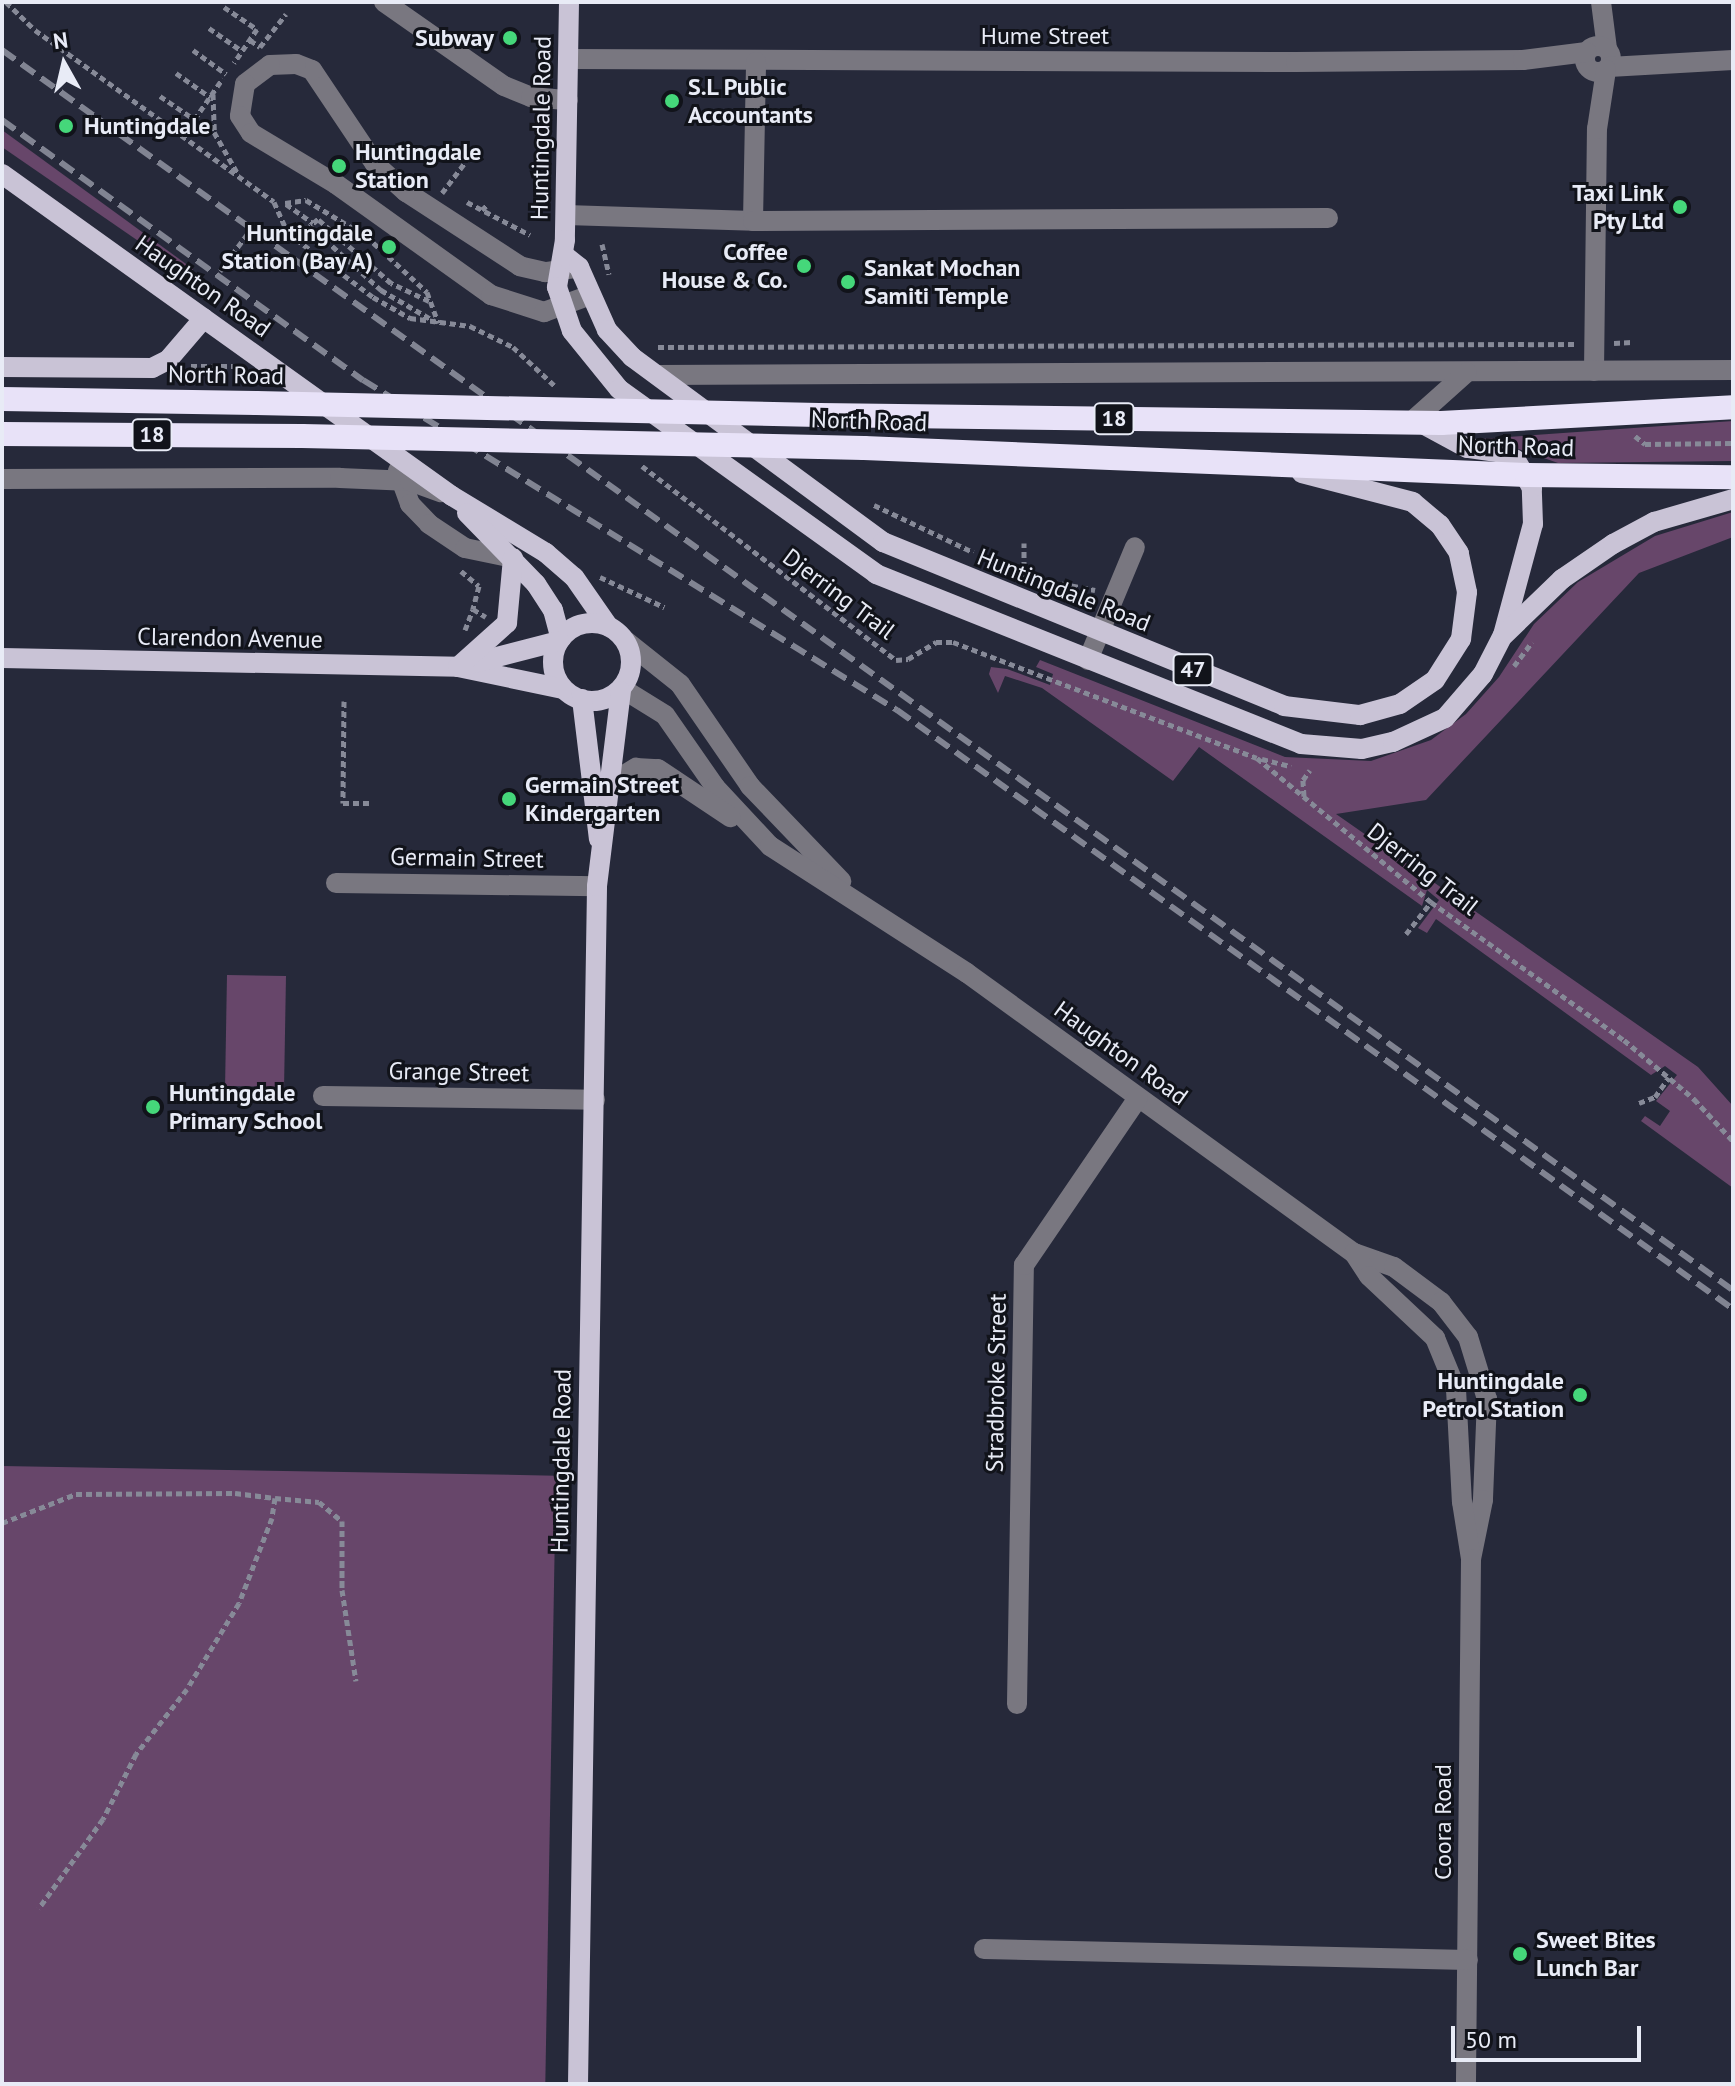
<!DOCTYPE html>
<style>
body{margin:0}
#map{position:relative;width:1735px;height:2086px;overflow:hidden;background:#26293a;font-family:"PT Sans",sans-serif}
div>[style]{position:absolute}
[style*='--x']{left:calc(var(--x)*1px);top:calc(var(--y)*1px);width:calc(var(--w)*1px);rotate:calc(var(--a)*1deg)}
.green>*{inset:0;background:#67466a;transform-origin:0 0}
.path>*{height:5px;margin-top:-2.5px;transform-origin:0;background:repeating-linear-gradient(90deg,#878a98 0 6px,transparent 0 10px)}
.minor>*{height:20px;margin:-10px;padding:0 10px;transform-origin:10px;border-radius:10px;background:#797780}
.minor>.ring{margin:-10px;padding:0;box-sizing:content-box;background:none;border:20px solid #797780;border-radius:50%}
.major>*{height:20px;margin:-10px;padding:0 10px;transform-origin:10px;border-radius:10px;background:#c9c3d6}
.major>.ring{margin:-10px;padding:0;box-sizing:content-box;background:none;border:20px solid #c9c3d6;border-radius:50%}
.highway>*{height:24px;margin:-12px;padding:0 12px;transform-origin:12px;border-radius:12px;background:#e8e2f8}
.rail>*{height:6px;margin-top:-3px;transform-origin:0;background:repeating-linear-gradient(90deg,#818492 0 16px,transparent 0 24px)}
.highway-bridge>*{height:24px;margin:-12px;padding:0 12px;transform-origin:12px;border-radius:12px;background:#e8e2f8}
.dots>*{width:22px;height:22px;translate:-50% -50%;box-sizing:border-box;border:4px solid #11131a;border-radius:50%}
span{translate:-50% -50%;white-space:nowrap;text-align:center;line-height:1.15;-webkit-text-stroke:6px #11131a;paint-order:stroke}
.shield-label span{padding:2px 6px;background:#11131a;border:2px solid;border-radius:6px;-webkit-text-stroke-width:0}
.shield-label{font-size:22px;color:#e8ebf6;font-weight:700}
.street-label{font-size:24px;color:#e8ebf6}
.poi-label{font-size:24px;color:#e8ebf6;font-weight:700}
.right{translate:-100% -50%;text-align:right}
.left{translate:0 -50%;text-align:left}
.frame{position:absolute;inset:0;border:4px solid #e8ebf6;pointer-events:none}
.north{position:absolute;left:24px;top:24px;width:80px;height:80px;-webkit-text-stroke:6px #11131a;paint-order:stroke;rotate:352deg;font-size:22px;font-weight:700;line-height:32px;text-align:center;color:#e8ebf6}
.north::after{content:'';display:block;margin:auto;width:28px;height:36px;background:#e8ebf6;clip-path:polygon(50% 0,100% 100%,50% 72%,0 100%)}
.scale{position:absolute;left:1451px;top:2026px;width:190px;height:36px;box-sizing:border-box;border:4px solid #e8ebf6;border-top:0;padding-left:10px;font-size:24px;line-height:28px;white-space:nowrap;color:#e8ebf6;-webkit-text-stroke:6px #11131a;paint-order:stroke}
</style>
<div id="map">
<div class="green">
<i style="clip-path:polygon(2px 130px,193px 269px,192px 278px,2px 147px)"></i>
<i style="clip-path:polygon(1733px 421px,1733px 461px,1558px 463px,1507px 445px,1479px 443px,1479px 439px)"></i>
<i style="clip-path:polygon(1733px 512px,1733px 537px,1639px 573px,1426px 800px,1336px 814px,1698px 1067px,1733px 1106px,1733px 1188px,1641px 1121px,1645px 1116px,1660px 1126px,1670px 1111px,1656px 1101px,1677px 1075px,1665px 1066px,1651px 1075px,1436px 919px,1427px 933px,1418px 928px,1439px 900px,1427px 890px,1422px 906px,1199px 747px,1173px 781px,1042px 688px,1005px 676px,998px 693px,989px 674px,991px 667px,1007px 669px,1050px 685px,1053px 674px,1036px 667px,1040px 660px,1285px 757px,1371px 761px,1431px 740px,1466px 714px,1499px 677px,1534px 624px,1578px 582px,1655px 536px)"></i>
<i style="left:227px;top:975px;width:59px;height:111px;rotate:1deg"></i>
<i style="left:2px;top:1466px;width:554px;height:618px;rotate:1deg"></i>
</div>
<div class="path">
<i style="--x:6;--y:2;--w:40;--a:44"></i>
<i style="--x:35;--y:30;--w:294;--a:35.7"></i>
<i style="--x:274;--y:202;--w:34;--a:66"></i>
<i style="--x:288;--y:233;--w:106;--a:37"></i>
<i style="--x:373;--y:297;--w:43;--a:29.6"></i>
<i style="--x:410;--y:318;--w:61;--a:7.6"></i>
<i style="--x:470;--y:326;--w:48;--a:26"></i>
<i style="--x:513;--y:347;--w:59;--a:42.9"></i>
<i style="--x:224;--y:7;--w:40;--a:34"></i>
<i style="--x:257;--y:29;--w:41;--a:124.1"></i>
<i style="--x:209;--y:28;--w:40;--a:34.9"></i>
<i style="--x:250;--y:40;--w:12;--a:35"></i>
<i style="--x:260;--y:47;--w:42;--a:-51.8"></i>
<i style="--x:193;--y:50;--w:41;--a:36"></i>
<i style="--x:176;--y:73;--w:42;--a:35.2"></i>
<i style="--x:213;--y:94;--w:38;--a:88"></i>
<i style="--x:214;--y:132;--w:48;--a:60.3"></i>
<i style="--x:160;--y:96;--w:41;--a:34.1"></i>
<i style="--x:183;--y:136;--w:70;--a:-55.4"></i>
<i style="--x:442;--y:193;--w:56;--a:-52.9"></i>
<i style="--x:467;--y:202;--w:71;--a:27.6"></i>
<i style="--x:285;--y:203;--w:21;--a:-8"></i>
<i style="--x:306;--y:200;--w:70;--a:31"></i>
<i style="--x:366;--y:236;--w:83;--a:42.6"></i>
<i style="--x:427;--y:292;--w:33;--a:70"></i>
<i style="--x:286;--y:204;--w:33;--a:35"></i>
<i style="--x:482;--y:210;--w:8;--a:-45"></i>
<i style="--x:602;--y:244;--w:31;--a:77"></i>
<i style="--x:220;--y:271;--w:47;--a:-53.6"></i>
<i style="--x:429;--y:301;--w:42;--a:-154.7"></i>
<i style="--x:391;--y:283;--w:97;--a:-138.8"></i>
<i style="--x:318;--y:219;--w:11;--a:139"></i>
<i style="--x:310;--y:226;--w:96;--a:42"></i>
<i style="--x:381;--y:290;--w:61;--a:30.3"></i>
<i style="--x:1614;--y:343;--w:18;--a:-3"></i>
<i style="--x:658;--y:347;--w:918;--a:-0.19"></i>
<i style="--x:191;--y:366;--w:42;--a:0"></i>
<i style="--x:1635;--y:436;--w:13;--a:39"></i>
<i style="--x:1645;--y:444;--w:88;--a:-0.7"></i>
<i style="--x:642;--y:466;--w:320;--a:37.4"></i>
<i style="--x:896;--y:660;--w:12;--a:-5"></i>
<i style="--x:908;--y:659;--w:33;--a:-31"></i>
<i style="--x:936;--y:642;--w:17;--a:0"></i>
<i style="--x:953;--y:642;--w:325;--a:20.9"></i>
<i style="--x:1257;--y:758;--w:226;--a:39.6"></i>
<i style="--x:1431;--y:902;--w:237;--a:35.6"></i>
<i style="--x:1624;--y:1040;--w:92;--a:40.1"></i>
<i style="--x:1694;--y:1099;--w:57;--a:47.1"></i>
<i style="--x:874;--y:505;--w:110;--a:25.4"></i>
<i style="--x:461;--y:571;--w:23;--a:40"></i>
<i style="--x:479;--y:586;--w:24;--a:105"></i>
<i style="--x:600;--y:577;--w:71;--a:25.1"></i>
<i style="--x:1024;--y:577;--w:34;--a:-90"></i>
<i style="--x:1042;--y:580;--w:54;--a:10.7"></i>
<i style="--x:465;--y:630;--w:22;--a:-69"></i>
<i style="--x:473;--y:609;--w:15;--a:32"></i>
<i style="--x:1514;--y:666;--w:30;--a:-53"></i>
<i style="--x:344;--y:701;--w:102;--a:90.6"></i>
<i style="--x:343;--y:803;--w:30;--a:0"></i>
<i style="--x:1262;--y:759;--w:30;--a:14"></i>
<i style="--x:1304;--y:796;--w:16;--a:-94"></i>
<i style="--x:1303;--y:780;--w:12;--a:-55"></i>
<i style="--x:1406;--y:934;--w:41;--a:-52"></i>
<i style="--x:1639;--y:1103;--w:17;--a:-21"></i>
<i style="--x:1655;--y:1097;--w:24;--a:-55"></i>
<i style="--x:275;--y:1498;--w:44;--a:5.2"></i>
<i style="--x:319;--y:1502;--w:30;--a:40"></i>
<i style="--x:342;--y:1521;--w:69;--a:90"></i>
<i style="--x:342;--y:1590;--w:92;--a:81.3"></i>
<i style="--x:2;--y:1523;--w:79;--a:-21.4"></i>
<i style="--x:76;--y:1494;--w:159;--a:-0.4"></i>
<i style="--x:235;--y:1493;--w:40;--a:7.1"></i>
<i style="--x:275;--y:1498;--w:20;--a:99"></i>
<i style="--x:272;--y:1518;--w:91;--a:111.2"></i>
<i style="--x:239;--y:1603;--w:100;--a:121.2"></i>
<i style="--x:187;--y:1689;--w:83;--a:128.1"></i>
<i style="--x:136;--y:1754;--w:73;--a:116.9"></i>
<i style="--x:103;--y:1819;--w:110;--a:125.7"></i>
</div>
<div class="minor">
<i style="--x:384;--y:2;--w:146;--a:35"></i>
<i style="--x:504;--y:86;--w:29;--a:22"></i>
<i style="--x:531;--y:97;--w:37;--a:5"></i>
<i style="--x:1601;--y:2;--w:47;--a:82.7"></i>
<i class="ring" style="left:1585px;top:46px;width:6px;height:6px"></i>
<i style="--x:568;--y:59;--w:728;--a:0.24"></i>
<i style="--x:1296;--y:62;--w:227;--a:-0.5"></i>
<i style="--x:1523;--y:60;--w:64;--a:-7.2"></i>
<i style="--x:1609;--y:67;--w:124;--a:-3.2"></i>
<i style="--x:566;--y:215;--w:187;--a:1.8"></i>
<i style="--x:753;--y:221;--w:159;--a:-88.9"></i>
<i style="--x:753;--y:221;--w:575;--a:-0.3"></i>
<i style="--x:575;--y:268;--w:30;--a:172"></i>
<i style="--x:545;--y:272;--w:26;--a:-167"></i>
<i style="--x:520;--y:266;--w:136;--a:-147"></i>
<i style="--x:406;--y:192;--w:42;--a:-137.9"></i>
<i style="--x:375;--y:164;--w:113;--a:-123.8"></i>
<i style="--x:312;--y:70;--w:17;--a:-159"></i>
<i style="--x:296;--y:64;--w:26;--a:178"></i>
<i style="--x:270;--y:65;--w:31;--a:143"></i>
<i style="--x:245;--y:84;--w:32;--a:99"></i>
<i style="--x:240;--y:116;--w:20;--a:57"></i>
<i style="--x:251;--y:133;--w:99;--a:31"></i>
<i style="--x:336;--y:184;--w:191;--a:35.6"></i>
<i style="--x:491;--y:295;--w:56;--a:17.8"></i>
<i style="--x:544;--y:312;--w:47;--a:-20"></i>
<i style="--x:1594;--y:371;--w:242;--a:-89.3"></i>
<i style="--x:1597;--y:129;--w:60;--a:-81.3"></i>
<i style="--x:657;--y:375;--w:1076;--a:-0.27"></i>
<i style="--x:1410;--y:423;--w:76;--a:-41.8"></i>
<i style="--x:398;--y:471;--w:35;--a:70"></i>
<i style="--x:410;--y:504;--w:28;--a:46"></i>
<i style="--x:429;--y:524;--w:43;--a:33.7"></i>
<i style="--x:465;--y:548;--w:49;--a:11.8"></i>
<i style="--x:2;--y:479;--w:338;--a:-0.2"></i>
<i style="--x:340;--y:478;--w:70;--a:2.5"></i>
<i style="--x:410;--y:481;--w:33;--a:20"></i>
<i style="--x:626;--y:641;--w:69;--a:38.5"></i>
<i style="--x:680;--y:684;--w:124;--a:55.5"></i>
<i style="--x:750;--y:786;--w:132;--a:46.2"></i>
<i style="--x:1088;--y:660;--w:122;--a:-67.4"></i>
<i style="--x:623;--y:689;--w:49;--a:31.8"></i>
<i style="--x:665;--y:715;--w:88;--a:55.2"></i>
<i style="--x:715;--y:787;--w:81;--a:47"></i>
<i style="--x:770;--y:846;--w:234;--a:32.8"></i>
<i style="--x:967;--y:973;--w:478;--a:35.9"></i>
<i style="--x:1354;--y:1253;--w:42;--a:19.3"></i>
<i style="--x:1394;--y:1267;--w:59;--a:36.7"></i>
<i style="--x:1441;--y:1302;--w:44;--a:52.4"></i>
<i style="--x:1468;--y:1337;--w:65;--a:73"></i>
<i style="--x:1487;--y:1399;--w:101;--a:92.3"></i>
<i style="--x:1483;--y:1500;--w:60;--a:101.5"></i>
<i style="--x:614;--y:781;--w:26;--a:-31"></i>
<i style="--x:636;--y:768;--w:22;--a:3"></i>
<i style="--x:658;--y:769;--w:87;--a:33.7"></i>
<i style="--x:336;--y:883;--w:261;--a:0.7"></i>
<i style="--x:323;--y:1096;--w:272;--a:0.8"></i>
<i style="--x:1354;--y:1253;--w:27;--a:57"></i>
<i style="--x:1369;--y:1276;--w:91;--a:43.2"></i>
<i style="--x:1435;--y:1338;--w:55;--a:67.6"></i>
<i style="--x:1456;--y:1389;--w:113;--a:87"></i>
<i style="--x:1462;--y:1502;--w:58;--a:81"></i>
<i style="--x:1471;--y:1559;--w:525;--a:90.55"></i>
<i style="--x:1017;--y:1704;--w:439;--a:-89.1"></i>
<i style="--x:1024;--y:1265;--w:202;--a:-55.7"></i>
<i style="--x:984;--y:1949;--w:484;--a:1.3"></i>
</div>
<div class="major">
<i style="--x:569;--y:2;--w:238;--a:91"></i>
<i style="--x:565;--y:240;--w:48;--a:99.7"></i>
<i style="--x:557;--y:287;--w:46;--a:71.2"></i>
<i style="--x:572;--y:331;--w:75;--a:51"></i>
<i style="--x:619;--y:389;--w:317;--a:35.7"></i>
<i style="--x:876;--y:574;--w:458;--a:21.8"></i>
<i style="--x:1301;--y:744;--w:61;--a:4.7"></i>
<i style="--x:1362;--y:749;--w:32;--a:-13"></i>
<i style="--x:1393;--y:742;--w:57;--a:-24.8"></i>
<i style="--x:1445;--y:718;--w:58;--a:-49.2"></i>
<i style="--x:1483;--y:674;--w:44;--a:-62.9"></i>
<i style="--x:1503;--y:635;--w:115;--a:-74.9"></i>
<i style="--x:1533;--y:524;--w:36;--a:-92"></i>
<i style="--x:1532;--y:488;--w:32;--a:-120"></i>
<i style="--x:1516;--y:460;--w:14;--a:-150"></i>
<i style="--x:1504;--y:453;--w:37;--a:-172"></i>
<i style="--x:1467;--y:448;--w:52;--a:-151.5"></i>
<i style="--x:2;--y:174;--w:553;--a:35.59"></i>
<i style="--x:452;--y:496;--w:110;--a:31.2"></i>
<i style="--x:546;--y:553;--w:37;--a:41"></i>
<i style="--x:574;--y:577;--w:60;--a:55.2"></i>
<i style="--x:565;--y:256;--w:18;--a:38"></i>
<i style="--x:579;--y:267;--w:69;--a:66"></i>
<i style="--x:607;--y:330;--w:37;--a:47"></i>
<i style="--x:632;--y:357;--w:312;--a:36.4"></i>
<i style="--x:883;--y:542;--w:433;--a:22.2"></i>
<i style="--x:1284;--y:706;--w:77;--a:6.8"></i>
<i style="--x:1360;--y:715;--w:41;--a:-15.4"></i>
<i style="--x:1400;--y:704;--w:42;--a:-34.4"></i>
<i style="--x:1435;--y:680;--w:49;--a:-57.6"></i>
<i style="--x:1461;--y:639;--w:47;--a:-82.7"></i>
<i style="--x:1467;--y:592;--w:40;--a:-102"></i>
<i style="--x:1459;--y:553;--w:34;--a:-124"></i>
<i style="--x:1440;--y:525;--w:35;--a:-140"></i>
<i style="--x:1413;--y:502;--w:115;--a:-165.4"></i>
<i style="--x:2;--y:367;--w:150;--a:0.4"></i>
<i style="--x:152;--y:368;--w:18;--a:-27"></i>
<i style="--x:168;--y:360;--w:55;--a:-49.4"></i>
<i style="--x:467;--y:513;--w:99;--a:45.8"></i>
<i style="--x:536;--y:584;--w:31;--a:57"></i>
<i style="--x:553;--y:610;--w:30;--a:75"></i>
<i class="ring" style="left:553px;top:623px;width:58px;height:58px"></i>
<i style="--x:1504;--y:635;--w:81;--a:-44"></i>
<i style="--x:1562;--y:579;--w:62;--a:-34.5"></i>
<i style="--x:1613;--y:544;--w:47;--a:-28.2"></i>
<i style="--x:1654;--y:522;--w:82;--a:-16.2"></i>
<i style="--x:2;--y:658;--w:456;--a:1.1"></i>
<i style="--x:458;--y:667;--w:107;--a:11.8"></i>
<i style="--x:466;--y:665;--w:96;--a:-14.5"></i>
<i style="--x:458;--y:667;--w:66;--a:-41.9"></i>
<i style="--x:507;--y:623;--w:65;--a:-84.7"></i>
<i style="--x:582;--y:699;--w:141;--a:83.1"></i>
<i style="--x:578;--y:2084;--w:1198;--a:-89.09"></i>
<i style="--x:597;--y:886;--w:196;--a:-83"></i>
</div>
<div class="highway">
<i style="--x:2;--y:399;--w:254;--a:0.9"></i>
<i style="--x:819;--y:415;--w:622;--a:0.74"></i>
<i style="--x:1441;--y:423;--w:292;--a:-3.1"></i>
<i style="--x:2;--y:434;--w:300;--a:0.4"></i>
<i style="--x:864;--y:448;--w:664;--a:2.33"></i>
<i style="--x:1527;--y:475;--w:206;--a:0.6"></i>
</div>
<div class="rail">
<i style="--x:2;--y:50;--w:2129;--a:35.62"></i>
<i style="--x:2;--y:120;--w:445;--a:35.8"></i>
<i style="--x:363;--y:380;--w:628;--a:31.72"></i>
<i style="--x:897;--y:710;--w:1028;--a:35.62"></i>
</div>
<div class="highway-bridge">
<i style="--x:256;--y:403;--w:563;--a:1.22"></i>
<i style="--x:302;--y:436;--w:562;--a:1.22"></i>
</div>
<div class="dots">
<i style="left:510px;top:38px;background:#45d77a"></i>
<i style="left:672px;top:101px;background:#45d77a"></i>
<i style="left:66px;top:126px;background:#45d77a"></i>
<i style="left:339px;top:166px;background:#45d77a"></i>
<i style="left:1680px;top:207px;background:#45d77a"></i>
<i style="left:389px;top:247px;background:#45d77a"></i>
<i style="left:804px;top:266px;background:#45d77a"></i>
<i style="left:848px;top:282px;background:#45d77a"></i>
<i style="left:509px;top:799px;background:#45d77a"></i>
<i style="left:153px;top:1107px;background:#45d77a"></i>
<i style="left:1580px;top:1395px;background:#45d77a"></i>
<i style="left:1520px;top:1954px;background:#45d77a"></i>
</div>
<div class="shield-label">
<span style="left:1114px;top:419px">18</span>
<span style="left:152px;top:435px">18</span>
<span style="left:1193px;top:670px">47</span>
</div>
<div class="street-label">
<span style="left:1045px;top:36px">Hume Street</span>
<span style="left:541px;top:128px;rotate:-89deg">Huntingdale Road</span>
<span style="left:203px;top:286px;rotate:35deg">Haughton Road</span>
<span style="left:226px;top:375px;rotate:1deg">North Road</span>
<span style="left:869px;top:421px;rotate:2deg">North Road</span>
<span style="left:1516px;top:446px;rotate:2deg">North Road</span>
<span style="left:1064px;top:590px;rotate:22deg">Huntingdale Road</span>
<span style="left:839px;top:594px;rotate:37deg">Djerring Trail</span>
<span style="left:230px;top:638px;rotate:1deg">Clarendon Avenue</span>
<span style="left:467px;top:858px;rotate:1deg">Germain Street</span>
<span style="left:1423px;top:869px;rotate:38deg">Djerring Trail</span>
<span style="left:1121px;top:1053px;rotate:36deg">Haughton Road</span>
<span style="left:459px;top:1072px;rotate:1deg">Grange Street</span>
<span style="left:996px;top:1383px;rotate:-89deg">Stradbroke Street</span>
<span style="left:561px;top:1461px;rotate:-89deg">Huntingdale Road</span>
<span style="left:1443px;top:1822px;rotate:-90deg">Coora Road</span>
</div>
<div class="poi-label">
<span class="right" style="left:494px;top:38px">Subway</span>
<span class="left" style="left:688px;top:101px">S.L Public<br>Accountants</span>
<span class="left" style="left:84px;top:126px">Huntingdale</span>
<span class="left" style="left:355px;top:166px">Huntingdale<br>Station</span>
<span class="right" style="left:1664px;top:207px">Taxi Link<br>Pty Ltd</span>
<span class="right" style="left:373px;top:247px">Huntingdale<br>Station (Bay A)</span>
<span class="right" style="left:788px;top:266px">Coffee<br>House &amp; Co.</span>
<span class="left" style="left:864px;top:282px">Sankat Mochan<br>Samiti Temple</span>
<span class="left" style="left:525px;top:799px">Germain Street<br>Kindergarten</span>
<span class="left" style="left:169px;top:1107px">Huntingdale<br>Primary School</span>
<span class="right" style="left:1564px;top:1395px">Huntingdale<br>Petrol Station</span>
<span class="left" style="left:1536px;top:1954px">Sweet Bites<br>Lunch Bar</span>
</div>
<div class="frame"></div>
<div class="north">N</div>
<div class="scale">50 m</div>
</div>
